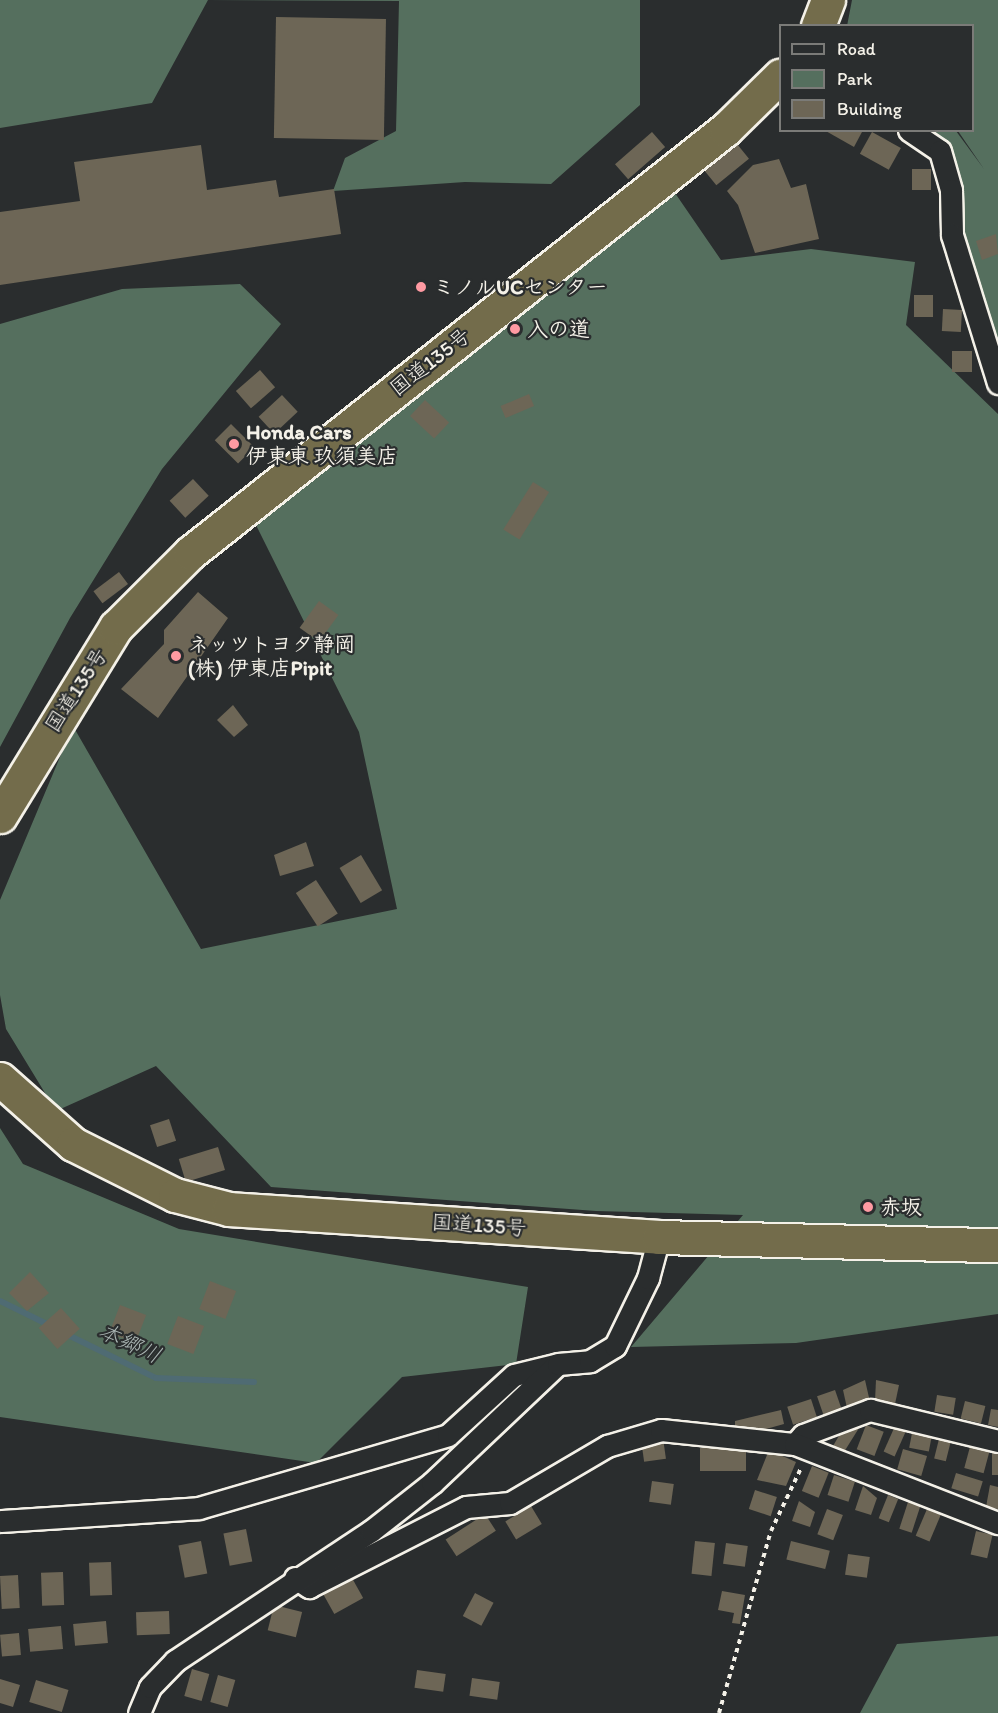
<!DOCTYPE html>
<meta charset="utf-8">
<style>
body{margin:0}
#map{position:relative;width:998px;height:1713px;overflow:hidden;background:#2a2d2e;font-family:Itim,"Klee One",sans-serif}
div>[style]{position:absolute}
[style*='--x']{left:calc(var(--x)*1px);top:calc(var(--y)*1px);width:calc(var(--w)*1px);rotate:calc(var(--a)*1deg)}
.green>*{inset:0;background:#556f5e}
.stream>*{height:6px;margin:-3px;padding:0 3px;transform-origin:3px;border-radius:3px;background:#4f6b73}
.building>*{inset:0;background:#6d6656;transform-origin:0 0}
.path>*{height:4px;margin-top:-2px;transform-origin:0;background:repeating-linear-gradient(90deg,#f4f1e8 0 4.5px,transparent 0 9px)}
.roads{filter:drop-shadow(2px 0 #f4f1e8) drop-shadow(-2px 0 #f4f1e8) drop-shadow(0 2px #f4f1e8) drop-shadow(0 -2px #f4f1e8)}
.street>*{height:21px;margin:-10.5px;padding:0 10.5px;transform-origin:10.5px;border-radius:10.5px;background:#2a2d2e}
.highway>*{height:33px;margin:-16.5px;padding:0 16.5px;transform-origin:16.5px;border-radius:16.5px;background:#736c4b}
.dots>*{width:16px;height:16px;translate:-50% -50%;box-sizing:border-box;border:3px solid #2a2d2e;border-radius:50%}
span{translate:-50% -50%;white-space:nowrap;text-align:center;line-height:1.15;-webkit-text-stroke:4.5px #2a2d2e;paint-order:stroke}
.poi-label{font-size:21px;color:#f4f1e8;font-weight:700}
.left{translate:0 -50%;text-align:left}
.street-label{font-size:21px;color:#f4f1e8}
.water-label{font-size:22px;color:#aab5b3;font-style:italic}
.legend{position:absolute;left:779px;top:24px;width:195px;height:108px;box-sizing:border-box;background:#2a2d2e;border:2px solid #7b7b78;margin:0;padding:8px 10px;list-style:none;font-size:18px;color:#f4f1e8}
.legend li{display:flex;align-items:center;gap:12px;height:30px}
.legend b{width:30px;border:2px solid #7b7b78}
</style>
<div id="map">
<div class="green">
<i style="clip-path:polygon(0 0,640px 0,640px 105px,551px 184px,465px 182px,333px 191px,345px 158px,396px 131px,399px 1px,208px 0,152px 103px,0 128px)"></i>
<i style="clip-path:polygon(852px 0,998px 0,998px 360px,945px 212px,934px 131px,956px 131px,984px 169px,958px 131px,972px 130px,972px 26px,847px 26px)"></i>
<i style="clip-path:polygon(675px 193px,721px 260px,811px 249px,915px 262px,906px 325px,998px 414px,998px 1314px,796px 1343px,631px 1347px,743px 1215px,596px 1211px,271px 1187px,156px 1066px,56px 1111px,6px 1029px,0 995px,0 900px,73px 726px,201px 949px,397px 909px,359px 732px,255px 523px)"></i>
<i style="clip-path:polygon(240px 284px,281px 324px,162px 469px,70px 618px,0 747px,0 324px,122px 289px)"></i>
<i style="clip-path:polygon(0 1128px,23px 1164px,179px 1229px,528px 1287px,516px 1364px,402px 1377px,316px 1463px,0 1417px)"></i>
<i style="clip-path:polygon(998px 1636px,998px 1713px,860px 1713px,897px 1644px)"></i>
</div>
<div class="stream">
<i style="--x:0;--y:1301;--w:55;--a:26.1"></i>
<i style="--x:64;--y:1333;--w:102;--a:26.1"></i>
<i style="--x:156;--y:1378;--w:98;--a:2.3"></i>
</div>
<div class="building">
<i style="left:276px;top:17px;width:110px;height:121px;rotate:1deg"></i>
<i style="clip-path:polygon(824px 130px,863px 130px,854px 147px)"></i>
<i style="left:652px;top:132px;width:20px;height:49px;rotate:49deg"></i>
<i style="left:872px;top:132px;width:33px;height:25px;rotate:29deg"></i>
<i style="left:737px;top:144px;width:19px;height:42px;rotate:51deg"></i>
<i style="clip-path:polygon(201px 145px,207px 190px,276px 180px,279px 197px,334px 189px,341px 234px,0 285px,0 212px,80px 201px,74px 162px)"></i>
<i style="clip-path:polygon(779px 159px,791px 188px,806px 184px,819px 239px,755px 253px,738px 205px,727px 191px,753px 165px)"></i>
<i style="left:912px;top:169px;width:19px;height:21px"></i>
<i style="clip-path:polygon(996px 234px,998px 254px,982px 260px,976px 241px)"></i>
<i style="left:914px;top:295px;width:19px;height:22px"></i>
<i style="left:943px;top:309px;width:19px;height:22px;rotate:3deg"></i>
<i style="left:952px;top:351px;width:20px;height:21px"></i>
<i style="left:260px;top:370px;width:23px;height:32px;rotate:49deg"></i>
<i style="left:529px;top:394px;width:13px;height:31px;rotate:67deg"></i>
<i style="left:282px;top:395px;width:23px;height:32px;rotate:47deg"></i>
<i style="left:425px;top:400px;width:33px;height:22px;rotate:43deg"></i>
<i style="left:231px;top:424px;width:33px;height:23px;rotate:45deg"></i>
<i style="left:193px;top:479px;width:23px;height:32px;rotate:47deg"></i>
<i style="left:533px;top:482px;width:19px;height:56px;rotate:32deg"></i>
<i style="left:119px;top:572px;width:15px;height:32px;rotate:53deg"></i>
<i style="clip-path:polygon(198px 592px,228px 618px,158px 718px,121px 689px,164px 644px,164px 630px)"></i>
<i style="left:319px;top:601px;width:24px;height:33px;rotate:36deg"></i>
<i style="clip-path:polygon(233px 705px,248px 725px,234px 737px,217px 720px)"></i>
<i style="clip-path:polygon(306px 842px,314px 866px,280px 876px,274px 855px)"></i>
<i style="left:361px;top:855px;width:41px;height:25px;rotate:59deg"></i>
<i style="left:316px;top:880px;width:40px;height:24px;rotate:57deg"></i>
<i style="left:169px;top:1119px;width:23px;height:20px;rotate:72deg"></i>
<i style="left:218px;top:1147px;width:24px;height:41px;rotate:73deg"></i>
<i style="clip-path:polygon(30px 1272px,49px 1293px,27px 1311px,9px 1293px)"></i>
<i style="left:210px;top:1281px;width:28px;height:30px;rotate:21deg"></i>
<i style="left:120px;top:1305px;width:28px;height:30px;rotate:21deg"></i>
<i style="left:61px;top:1308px;width:28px;height:30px;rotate:48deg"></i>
<i style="left:178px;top:1316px;width:28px;height:30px;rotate:21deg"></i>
<i style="clip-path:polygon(865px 1380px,870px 1402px,847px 1408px,843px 1390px)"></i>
<i style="clip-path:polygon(876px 1380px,899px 1385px,895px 1404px,875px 1401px)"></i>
<i style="left:835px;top:1390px;width:21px;height:19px;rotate:71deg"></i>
<i style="left:937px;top:1395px;width:19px;height:17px;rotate:9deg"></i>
<i style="left:811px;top:1399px;width:19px;height:25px;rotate:72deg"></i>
<i style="left:965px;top:1401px;width:21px;height:18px;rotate:14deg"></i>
<i style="clip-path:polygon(991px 1409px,998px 1410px,998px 1427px,988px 1425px)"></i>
<i style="clip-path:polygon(781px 1410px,784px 1424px,766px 1429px,735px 1426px,735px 1421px)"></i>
<i style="left:866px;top:1425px;width:19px;height:26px;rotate:21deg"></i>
<i style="left:895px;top:1426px;width:12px;height:28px;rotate:24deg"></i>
<i style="clip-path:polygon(859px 1428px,844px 1452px,833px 1446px,840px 1434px)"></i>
<i style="left:913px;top:1428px;width:20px;height:20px;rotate:11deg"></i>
<i style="left:663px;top:1438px;width:21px;height:22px;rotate:82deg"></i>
<i style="left:939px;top:1439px;width:12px;height:20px;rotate:14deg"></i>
<i style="left:971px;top:1443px;width:20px;height:26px;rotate:15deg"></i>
<i style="left:700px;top:1448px;width:46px;height:23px"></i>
<i style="left:903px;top:1449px;width:25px;height:21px;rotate:16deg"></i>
<i style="clip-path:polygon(769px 1450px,796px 1462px,786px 1486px,757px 1480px)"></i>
<i style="left:992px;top:1451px;width:6px;height:24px"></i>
<i style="left:812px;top:1466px;width:18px;height:27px;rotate:22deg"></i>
<i style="left:956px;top:1473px;width:28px;height:16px;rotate:17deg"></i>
<i style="left:834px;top:1475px;width:22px;height:21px;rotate:18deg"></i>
<i style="left:652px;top:1481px;width:22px;height:21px;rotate:8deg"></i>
<i style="clip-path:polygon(990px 1485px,998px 1487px,998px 1509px,986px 1507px)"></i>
<i style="clip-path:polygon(863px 1486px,877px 1498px,871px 1515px,855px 1510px)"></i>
<i style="left:755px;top:1490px;width:23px;height:20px;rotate:18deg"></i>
<i style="left:888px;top:1495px;width:11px;height:25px;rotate:22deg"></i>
<i style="clip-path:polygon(799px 1501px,815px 1512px,810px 1527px,792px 1521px)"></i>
<i style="left:908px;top:1502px;width:13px;height:28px;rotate:18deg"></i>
<i style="left:531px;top:1506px;width:21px;height:30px;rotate:59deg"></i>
<i style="left:827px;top:1509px;width:17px;height:27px;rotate:21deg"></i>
<i style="left:927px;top:1509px;width:15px;height:29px;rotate:23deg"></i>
<i style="left:485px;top:1514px;width:20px;height:47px;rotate:57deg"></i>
<i style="left:246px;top:1529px;width:33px;height:23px;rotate:79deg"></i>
<i style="left:976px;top:1531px;width:17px;height:24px;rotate:13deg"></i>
<i style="left:201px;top:1541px;width:33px;height:23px;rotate:79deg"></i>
<i style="left:695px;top:1541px;width:20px;height:33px;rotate:6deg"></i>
<i style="left:791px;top:1541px;width:40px;height:19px;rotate:14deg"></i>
<i style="left:726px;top:1543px;width:22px;height:21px;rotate:8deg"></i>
<i style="left:848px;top:1554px;width:22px;height:21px;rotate:8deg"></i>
<i style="left:111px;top:1562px;width:33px;height:22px;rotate:88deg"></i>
<i style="left:63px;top:1572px;width:33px;height:22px;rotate:88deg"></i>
<i style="left:18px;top:1575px;width:33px;height:18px;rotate:87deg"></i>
<i style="left:352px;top:1578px;width:23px;height:33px;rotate:61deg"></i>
<i style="clip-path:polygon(722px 1591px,745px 1595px,740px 1624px,732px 1623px,734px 1613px,718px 1610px)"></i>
<i style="left:475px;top:1593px;width:21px;height:26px;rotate:28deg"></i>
<i style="left:274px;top:1605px;width:29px;height:26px;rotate:14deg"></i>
<i style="left:169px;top:1611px;width:23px;height:33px;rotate:88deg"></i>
<i style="left:106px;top:1621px;width:22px;height:33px;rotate:85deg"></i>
<i style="left:61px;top:1626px;width:23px;height:33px;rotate:85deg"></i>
<i style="left:19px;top:1633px;width:22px;height:19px;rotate:85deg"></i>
<i style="left:192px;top:1669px;width:18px;height:28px;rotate:16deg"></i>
<i style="left:417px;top:1670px;width:29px;height:18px;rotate:8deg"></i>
<i style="left:218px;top:1675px;width:18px;height:28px;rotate:16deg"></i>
<i style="left:472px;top:1678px;width:28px;height:18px;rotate:8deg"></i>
<i style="clip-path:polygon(0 1679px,20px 1685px,13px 1707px,0 1703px)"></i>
<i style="left:36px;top:1680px;width:34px;height:23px;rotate:17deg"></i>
</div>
<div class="path">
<i style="--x:719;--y:1713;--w:189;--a:-74.1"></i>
<i style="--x:771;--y:1531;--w:70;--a:-64.5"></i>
</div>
<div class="roads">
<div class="street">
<i style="--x:909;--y:130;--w:37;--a:34"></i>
<i style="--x:940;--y:151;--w:41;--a:74.2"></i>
<i style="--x:951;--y:190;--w:45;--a:88.7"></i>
<i style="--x:952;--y:235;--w:155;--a:72.7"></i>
<i style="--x:795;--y:1444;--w:12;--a:-48"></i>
<i style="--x:803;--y:1435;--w:72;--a:-20.5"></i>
<i style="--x:870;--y:1410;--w:132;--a:13.6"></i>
<i style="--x:0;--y:1521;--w:199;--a:-3.7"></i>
<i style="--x:199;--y:1508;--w:259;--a:-16.3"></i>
<i style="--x:448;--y:1435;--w:89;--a:-42.3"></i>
<i style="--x:514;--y:1375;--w:42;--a:-13.7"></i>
<i style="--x:295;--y:1578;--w:17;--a:33"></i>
<i style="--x:309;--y:1587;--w:176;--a:-27"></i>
<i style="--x:466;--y:1507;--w:44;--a:-5.2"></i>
<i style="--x:510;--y:1503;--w:113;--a:-30.4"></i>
<i style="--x:607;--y:1446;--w:56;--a:-16.5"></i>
<i style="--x:661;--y:1430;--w:135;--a:6"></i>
<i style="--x:795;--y:1444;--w:218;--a:21.3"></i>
<i style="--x:139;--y:1713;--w:28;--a:-67"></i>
<i style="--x:150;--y:1687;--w:36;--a:-46"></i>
<i style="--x:175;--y:1661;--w:235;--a:-33.6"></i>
<i style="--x:371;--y:1531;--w:78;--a:-38.2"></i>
<i style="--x:432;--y:1483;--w:173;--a:-43.4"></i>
<i style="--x:558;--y:1364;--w:32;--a:-5"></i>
<i style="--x:590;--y:1361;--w:29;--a:-31"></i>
<i style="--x:615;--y:1346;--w:76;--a:-64.1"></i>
<i style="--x:648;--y:1278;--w:42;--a:-75"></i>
</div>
<div class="highway">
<i style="--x:818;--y:26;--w:28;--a:-69"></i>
<i style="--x:0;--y:816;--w:222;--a:-58.5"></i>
<i style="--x:116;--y:627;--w:105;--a:-45"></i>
<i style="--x:190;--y:553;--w:683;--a:-38.35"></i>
<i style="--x:726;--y:129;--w:76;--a:-44.5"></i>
<i style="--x:0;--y:1079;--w:98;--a:41.7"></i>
<i style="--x:73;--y:1144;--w:114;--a:26.6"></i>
<i style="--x:175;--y:1195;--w:56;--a:14.5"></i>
<i style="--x:229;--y:1209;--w:431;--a:3.7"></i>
<i style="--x:659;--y:1237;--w:339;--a:1.4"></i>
</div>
</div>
<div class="dots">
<i style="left:421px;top:287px;background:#ff9aa2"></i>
<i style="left:515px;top:329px;background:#ff9aa2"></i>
<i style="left:234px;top:444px;background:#ff9aa2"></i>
<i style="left:176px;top:656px;background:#ff9aa2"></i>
<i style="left:868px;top:1207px;background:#ff9aa2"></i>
</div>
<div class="poi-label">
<span class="left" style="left:433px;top:287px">ミノルUCセンター</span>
<span class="left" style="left:527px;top:329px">入の道</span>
<span class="left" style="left:246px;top:444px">Honda Cars<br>伊東東 玖須美店</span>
<span class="left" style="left:188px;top:656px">ネッツトヨタ静岡<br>(株) 伊東店Pipit</span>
<span class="left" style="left:880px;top:1207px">赤坂</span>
</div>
<div class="street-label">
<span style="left:430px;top:362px;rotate:-38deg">国道135号</span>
<span style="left:76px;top:690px;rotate:-57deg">国道135号</span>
<span style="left:479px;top:1225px;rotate:4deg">国道135号</span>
</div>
<div class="water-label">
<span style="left:130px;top:1343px;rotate:25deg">本郷川</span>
</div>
<ul class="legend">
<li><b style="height:8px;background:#2a2d2e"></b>Road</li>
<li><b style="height:16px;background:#556f5e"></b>Park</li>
<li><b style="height:16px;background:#6d6656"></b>Building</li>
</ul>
</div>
